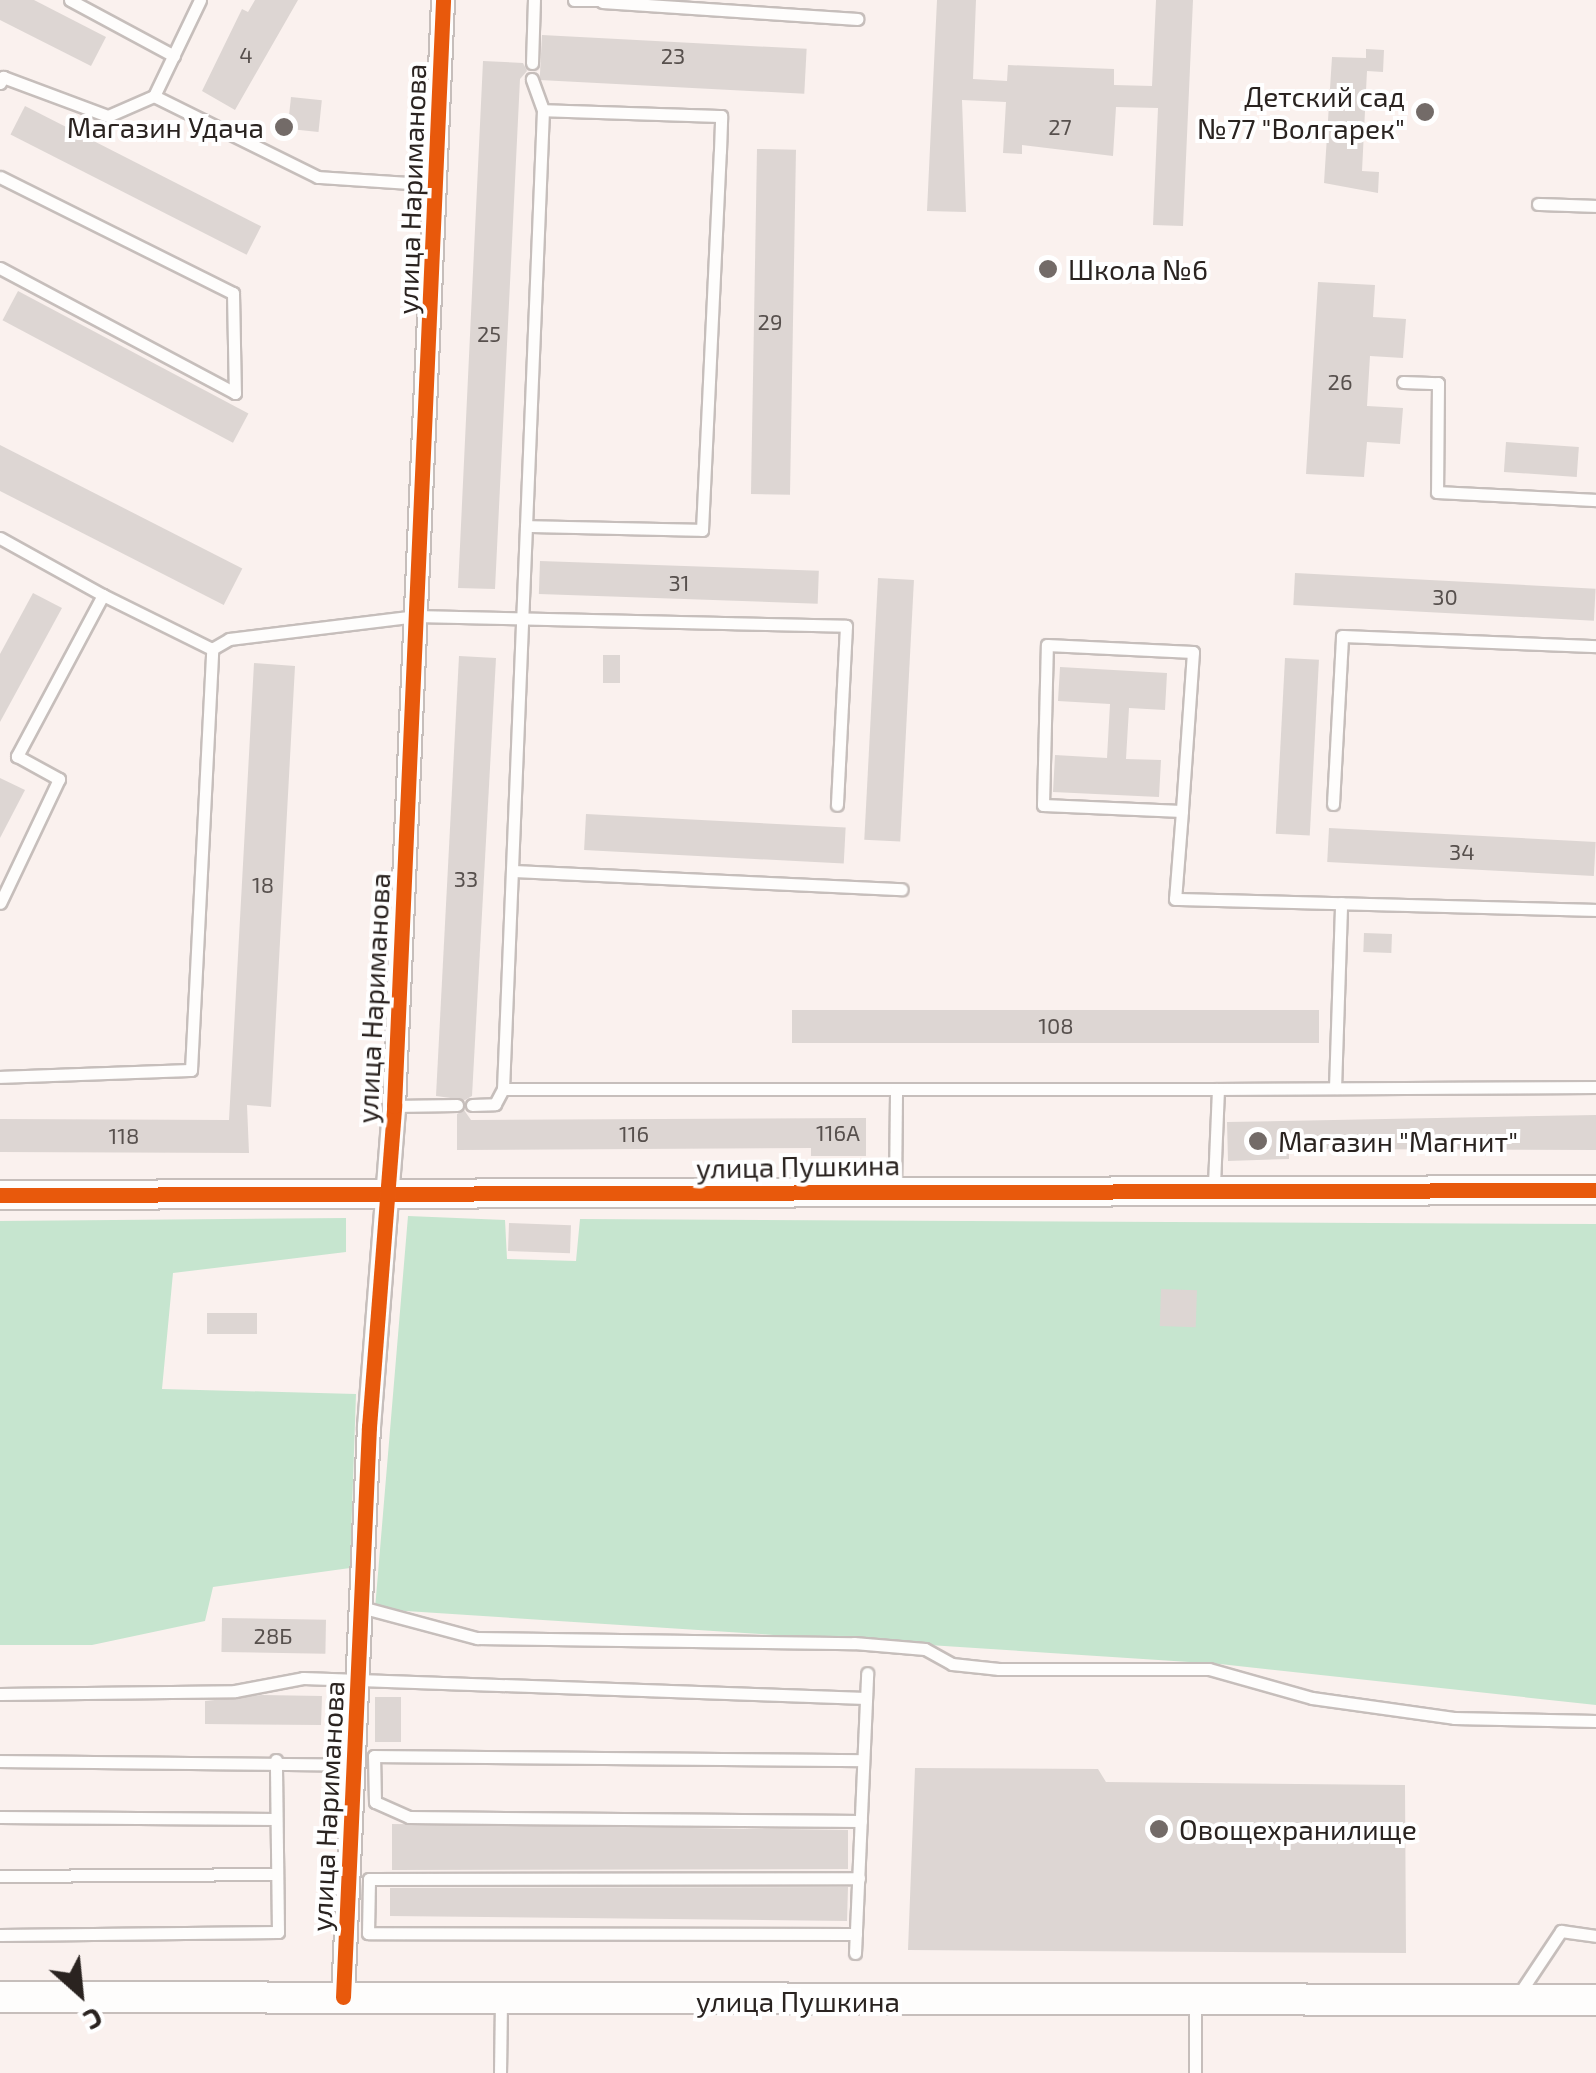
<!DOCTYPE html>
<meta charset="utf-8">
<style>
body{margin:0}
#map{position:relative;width:1596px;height:2073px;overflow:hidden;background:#faf1ee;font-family:"Exo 2",sans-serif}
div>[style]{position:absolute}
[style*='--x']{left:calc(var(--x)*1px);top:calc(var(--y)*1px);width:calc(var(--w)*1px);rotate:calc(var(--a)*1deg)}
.green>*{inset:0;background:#c6e5cf}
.building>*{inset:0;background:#ddd6d3;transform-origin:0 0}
.roads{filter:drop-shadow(2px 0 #c6bebb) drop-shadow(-2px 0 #c6bebb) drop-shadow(0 2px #c6bebb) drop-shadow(0 -2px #c6bebb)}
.service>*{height:11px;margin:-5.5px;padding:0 5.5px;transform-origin:5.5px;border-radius:5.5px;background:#fefdfc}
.minor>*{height:22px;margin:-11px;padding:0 11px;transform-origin:11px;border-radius:11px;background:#fefdfc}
.tertiary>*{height:28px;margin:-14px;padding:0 14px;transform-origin:14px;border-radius:14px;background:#fefdfc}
.secondary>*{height:30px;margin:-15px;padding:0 15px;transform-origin:15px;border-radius:15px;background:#fefdfc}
.cycleway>*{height:15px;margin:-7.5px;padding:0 7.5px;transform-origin:7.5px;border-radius:7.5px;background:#e8590c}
.dots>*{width:28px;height:28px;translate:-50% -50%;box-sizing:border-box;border:5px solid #fff;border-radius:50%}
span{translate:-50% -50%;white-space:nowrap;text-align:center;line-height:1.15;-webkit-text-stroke:8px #fff;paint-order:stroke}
.number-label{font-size:22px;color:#57504d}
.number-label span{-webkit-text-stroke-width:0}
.poi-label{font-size:28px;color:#2a2320}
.right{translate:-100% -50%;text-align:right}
.left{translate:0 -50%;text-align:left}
.street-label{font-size:28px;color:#2a2320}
.north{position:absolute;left:30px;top:1943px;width:100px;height:100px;-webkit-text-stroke:8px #fff;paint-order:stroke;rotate:153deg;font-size:28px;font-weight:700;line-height:40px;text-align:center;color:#2a2320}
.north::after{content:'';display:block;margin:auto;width:35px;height:45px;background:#2a2320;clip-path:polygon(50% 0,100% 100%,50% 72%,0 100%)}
</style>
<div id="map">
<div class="green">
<i style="clip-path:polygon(408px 1216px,505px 1220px,507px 1259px,576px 1261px,580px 1219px,1596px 1224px,1596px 1705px,1220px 1664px,375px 1609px)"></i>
<i style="clip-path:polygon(346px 1218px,346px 1252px,173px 1273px,162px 1389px,356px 1394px,350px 1568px,213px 1587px,205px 1621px,92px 1645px,0 1645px,0 1221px)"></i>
</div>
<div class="building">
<i style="clip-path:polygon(0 0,34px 0,106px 37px,91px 66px,0 20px)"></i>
<i style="clip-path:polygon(255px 0,298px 0,235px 110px,202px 91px,242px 9px,248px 12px)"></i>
<i style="clip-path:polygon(937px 0,976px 0,973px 79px,1007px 81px,1008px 65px,1114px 69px,1114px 85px,1152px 86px,1156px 0,1193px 0,1183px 226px,1153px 225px,1158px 108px,1116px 107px,1113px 156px,1022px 145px,1022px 154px,1003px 153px,1006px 102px,962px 100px,966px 212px,927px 211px)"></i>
<i style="left:542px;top:35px;width:265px;height:45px;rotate:3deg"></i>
<i style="clip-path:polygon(1366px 49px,1384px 50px,1383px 72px,1367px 71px,1362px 171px,1379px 172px,1378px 193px,1324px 183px,1332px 57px,1366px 58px)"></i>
<i style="clip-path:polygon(483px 61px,523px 63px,527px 71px,520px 79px,495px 589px,458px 588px)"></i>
<i style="left:291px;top:97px;width:31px;height:32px;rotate:6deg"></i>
<i style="left:25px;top:106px;width:265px;height:32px;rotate:27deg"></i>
<i style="left:757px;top:149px;width:39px;height:345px;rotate:1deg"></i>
<i style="clip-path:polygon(1318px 282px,1375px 285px,1373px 317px,1406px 319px,1403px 358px,1370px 356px,1367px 406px,1403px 408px,1400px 444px,1367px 442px,1364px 477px,1306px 474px)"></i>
<i style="left:18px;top:291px;width:261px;height:33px;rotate:28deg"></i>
<i style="left:1506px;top:442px;width:73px;height:30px;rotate:4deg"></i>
<i style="left:0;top:445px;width:272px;height:41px;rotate:27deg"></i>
<i style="left:540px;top:561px;width:279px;height:33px;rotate:2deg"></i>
<i style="left:1295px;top:573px;width:301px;height:32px;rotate:3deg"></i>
<i style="left:878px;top:578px;width:36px;height:262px;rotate:3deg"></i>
<i style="clip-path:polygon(33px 593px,62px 608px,0 722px,0 654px)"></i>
<i style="left:603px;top:655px;width:17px;height:28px"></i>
<i style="clip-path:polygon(459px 656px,496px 658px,472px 1096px,465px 1100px,436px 1096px)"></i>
<i style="left:1285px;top:658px;width:34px;height:176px;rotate:3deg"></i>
<i style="clip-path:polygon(254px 663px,295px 666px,271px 1107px,247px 1105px,249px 1153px,0 1152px,0 1119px,229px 1120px)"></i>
<i style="clip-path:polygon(1060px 667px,1167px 673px,1165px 710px,1129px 708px,1126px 759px,1161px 760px,1159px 797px,1053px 792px,1055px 755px,1107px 758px,1110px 704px,1058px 701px)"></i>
<i style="clip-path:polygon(0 778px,25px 790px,0 838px)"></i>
<i style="left:586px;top:814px;width:260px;height:36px;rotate:3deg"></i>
<i style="left:1329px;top:828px;width:267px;height:34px;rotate:3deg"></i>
<i style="left:1364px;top:933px;width:28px;height:19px;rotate:2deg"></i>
<i style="left:792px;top:1010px;width:527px;height:33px"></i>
<i style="clip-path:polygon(464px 1110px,471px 1120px,866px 1118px,866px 1156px,811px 1156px,811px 1148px,457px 1150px,457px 1114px)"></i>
<i style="clip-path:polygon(1596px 1115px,1596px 1150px,1289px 1149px,1289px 1159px,1228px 1161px,1227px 1122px)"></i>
<i style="left:509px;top:1223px;width:62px;height:28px;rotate:2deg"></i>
<i style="left:1161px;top:1289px;width:36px;height:37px;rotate:2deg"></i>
<i style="left:257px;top:1313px;width:21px;height:50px;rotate:90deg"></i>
<i style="left:222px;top:1618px;width:104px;height:34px;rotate:1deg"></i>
<i style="clip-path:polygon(262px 1695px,322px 1696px,321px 1725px,205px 1724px,205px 1701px)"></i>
<i style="left:401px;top:1697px;width:45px;height:26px;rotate:90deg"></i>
<i style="clip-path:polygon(915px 1768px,1098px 1769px,1106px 1782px,1405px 1785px,1406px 1953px,908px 1950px)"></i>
<i style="clip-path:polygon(392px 1824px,848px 1830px,848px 1869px,392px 1870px)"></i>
<i style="clip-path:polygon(848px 1887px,847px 1921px,390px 1916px,390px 1888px)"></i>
</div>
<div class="roads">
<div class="service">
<i style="--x:70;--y:0;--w:118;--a:28.3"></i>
<i style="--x:200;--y:0;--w:106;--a:115.6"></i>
<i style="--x:154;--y:96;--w:183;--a:26.3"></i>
<i style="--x:318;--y:177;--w:120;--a:3.8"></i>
<i style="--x:574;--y:0;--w:29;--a:0"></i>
<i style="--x:602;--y:2;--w:256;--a:3.8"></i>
<i style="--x:532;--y:63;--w:63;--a:-88.2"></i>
<i style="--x:0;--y:83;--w:7;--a:-63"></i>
<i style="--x:3;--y:77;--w:112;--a:20.4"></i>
<i style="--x:108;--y:116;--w:50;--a:-23.5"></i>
<i style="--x:0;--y:177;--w:260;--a:26.5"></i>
<i style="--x:233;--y:293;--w:100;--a:88.9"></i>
<i style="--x:235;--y:393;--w:266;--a:-152"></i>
<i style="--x:1538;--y:204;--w:58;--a:2"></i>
<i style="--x:1403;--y:382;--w:35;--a:2"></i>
<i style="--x:1438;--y:383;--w:109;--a:90.5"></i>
<i style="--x:1437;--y:492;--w:159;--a:2.9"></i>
<i style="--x:526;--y:526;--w:176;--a:1.3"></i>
<i style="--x:702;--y:530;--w:379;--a:-87.3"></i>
<i style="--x:720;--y:151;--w:35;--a:-88"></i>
<i style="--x:721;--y:116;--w:178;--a:-178.1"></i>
<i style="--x:0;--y:538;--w:118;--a:29"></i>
<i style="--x:103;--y:595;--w:183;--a:118.1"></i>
<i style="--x:17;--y:756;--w:48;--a:28.7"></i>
<i style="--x:59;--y:779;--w:137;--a:115.4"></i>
<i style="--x:103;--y:595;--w:122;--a:26.4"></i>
<i style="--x:1333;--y:804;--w:168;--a:-86.9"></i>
<i style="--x:1342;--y:636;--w:254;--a:2.3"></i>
<i style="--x:1182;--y:811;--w:139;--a:-177.5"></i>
<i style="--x:1043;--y:805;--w:160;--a:-88.6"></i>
<i style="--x:1047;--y:645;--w:146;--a:2.7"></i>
<i style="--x:1193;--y:652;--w:159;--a:94"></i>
<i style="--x:1182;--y:811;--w:88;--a:94.5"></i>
<i style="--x:1175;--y:899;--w:421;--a:1.5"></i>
<i style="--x:514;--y:871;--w:388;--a:2.7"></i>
<i style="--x:0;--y:1077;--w:191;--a:-2.1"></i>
<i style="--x:191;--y:1070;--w:422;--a:-87.1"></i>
<i style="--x:212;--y:649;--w:20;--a:-30"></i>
<i style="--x:229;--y:639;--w:187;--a:-7"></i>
<i style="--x:415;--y:616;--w:431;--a:1.3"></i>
<i style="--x:846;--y:626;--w:179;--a:92.9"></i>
<i style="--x:1335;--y:1088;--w:185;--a:-88.1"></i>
<i style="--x:503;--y:1089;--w:980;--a:-87.66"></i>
<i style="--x:543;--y:110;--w:33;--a:-110"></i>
<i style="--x:1218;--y:1089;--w:378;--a:-0.3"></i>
<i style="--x:472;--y:1105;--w:23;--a:-2"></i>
<i style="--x:495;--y:1104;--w:17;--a:-62"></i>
<i style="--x:503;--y:1089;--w:715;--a:0"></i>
<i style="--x:1218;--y:1089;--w:97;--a:92.4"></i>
<i style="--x:394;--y:1106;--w:63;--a:-0.9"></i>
<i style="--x:895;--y:1190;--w:101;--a:-89.4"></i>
<i style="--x:361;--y:1607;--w:120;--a:15"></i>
<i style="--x:477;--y:1638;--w:377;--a:0.8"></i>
<i style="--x:854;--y:1643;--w:71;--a:4.8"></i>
<i style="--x:925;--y:1649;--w:31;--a:29"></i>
<i style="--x:952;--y:1664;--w:47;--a:6.1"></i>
<i style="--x:999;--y:1669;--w:210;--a:0"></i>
<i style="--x:1209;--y:1669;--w:107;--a:15.7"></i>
<i style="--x:1312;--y:1698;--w:143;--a:8"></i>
<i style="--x:1454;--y:1718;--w:142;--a:1.2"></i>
<i style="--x:0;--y:1694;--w:235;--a:-0.7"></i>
<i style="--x:235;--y:1691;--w:69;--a:-10.8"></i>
<i style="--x:303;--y:1678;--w:563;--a:2.03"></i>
<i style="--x:0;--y:1761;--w:353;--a:0.6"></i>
<i style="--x:0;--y:1817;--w:276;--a:0.4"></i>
<i style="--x:861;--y:1821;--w:452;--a:-179.5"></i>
<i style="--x:409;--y:1817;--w:37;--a:-156"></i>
<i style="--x:375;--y:1802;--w:46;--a:-91.2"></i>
<i style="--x:374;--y:1756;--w:489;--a:0.5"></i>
<i style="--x:0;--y:1876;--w:277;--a:-0.4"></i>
<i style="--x:856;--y:1934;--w:488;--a:-179.9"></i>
<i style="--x:368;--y:1933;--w:54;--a:-88.9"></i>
<i style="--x:369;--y:1879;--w:490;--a:-0.1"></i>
<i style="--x:0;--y:1935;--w:278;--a:-0.6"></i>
<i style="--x:278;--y:1932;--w:172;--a:-90.7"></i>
<i style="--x:855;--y:1953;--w:280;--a:-87.5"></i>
<i style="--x:1519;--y:1994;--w:76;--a:-56.3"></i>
<i style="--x:1561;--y:1931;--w:35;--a:8"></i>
<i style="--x:500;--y:2073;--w:73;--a:-89.2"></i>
<i style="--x:1195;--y:2073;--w:71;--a:-90"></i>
</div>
<div class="minor">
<i style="--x:343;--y:1997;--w:571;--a:-87.39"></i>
<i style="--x:369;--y:1427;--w:322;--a:-85.5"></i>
<i style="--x:394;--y:1106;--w:1107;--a:-87.46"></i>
</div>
<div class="tertiary">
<i style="--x:0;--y:1195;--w:1596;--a:-0.18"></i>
</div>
<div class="secondary">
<i style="--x:0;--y:1997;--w:1596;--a:0.11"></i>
</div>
</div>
<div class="cycleway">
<i style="--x:0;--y:1195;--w:1596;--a:-0.18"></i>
<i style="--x:343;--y:1997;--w:571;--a:-87.39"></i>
<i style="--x:369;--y:1427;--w:322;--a:-85.5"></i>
<i style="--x:394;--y:1106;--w:1107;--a:-87.46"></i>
</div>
<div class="dots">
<i style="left:1425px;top:112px;background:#736b68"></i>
<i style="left:284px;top:127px;background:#736b68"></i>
<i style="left:1048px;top:269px;background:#736b68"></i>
<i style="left:1258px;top:1141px;background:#736b68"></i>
<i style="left:1159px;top:1829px;background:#736b68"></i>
</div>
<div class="number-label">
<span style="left:246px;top:55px">4</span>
<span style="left:673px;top:56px">23</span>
<span style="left:1060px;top:127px">27</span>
<span style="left:770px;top:322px">29</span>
<span style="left:489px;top:334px">25</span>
<span style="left:1340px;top:382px">26</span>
<span style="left:679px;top:583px">31</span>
<span style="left:1445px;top:597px">30</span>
<span style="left:1462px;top:852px">34</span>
<span style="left:466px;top:879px">33</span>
<span style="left:263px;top:885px">18</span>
<span style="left:1056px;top:1026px">108</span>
<span style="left:838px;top:1133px">116А</span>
<span style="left:634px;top:1134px">116</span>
<span style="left:124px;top:1136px">118</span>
<span style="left:273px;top:1636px">28Б</span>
</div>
<div class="poi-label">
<span class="right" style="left:1405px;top:112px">Детский сад<br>№77 "Волгарек"</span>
<span class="right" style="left:264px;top:127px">Магазин Удача</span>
<span class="left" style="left:1068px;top:269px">Школа №6</span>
<span class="left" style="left:1278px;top:1141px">Магазин "Магнит"</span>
<span class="left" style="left:1179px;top:1829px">Овощехранилище</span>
</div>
<div class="street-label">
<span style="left:411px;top:189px;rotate:-88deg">улица Нариманова</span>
<span style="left:373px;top:998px;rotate:-87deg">улица Нариманова</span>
<span style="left:798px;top:1166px;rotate:-1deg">улица Пушкина</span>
<span style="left:327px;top:1806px;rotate:-87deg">улица Нариманова</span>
<span style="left:798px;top:2001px">улица Пушкина</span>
</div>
<div class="north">С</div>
</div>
